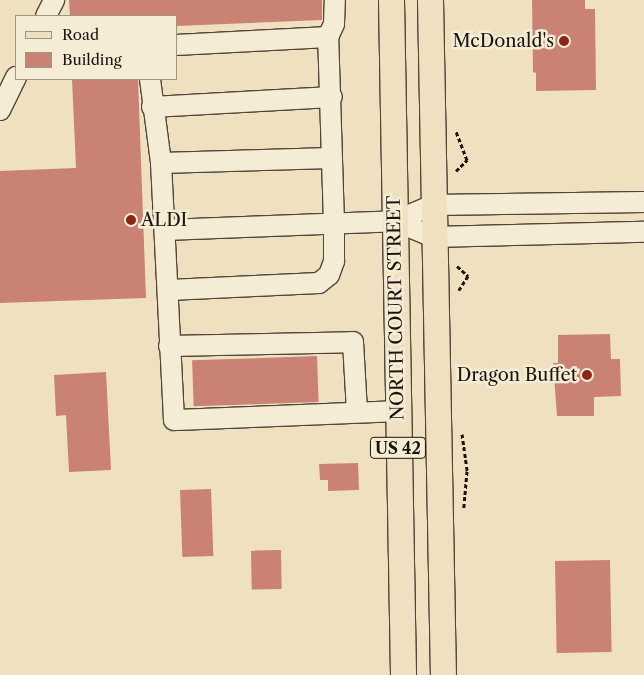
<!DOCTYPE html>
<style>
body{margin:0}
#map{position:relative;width:644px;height:675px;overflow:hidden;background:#efe1bf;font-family:"Libre Caslon Text",serif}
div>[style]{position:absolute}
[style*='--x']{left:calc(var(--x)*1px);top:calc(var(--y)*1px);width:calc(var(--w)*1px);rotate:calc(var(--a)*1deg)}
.building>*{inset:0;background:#ca8275;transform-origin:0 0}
.path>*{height:3px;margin-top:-1.5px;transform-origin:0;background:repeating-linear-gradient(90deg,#1e130e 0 4px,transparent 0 6.5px)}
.roads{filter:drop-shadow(1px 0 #52463a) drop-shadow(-1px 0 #52463a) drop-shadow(0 1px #52463a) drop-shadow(0 -1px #52463a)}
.minor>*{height:20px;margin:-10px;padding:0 10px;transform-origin:10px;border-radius:10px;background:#f5ecd5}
.major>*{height:25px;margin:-12.5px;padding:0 12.5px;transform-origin:12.5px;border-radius:12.5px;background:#efe1bf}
.dots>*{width:14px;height:14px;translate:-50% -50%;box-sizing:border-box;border:2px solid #f5ecd5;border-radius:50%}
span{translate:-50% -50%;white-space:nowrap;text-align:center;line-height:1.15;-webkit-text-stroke:5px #f5ecd5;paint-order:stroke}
.shield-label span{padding:1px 4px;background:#f5ecd5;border:1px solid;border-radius:4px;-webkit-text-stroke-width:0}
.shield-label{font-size:16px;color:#1e130e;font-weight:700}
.poi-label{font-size:18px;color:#1e130e}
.right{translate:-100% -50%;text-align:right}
.left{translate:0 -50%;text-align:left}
.street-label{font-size:18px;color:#1e130e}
.legend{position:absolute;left:15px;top:15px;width:162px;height:65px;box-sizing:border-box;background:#f5ecd5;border:1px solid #9f9585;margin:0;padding:6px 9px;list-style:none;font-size:15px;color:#1e130e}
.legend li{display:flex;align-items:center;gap:10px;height:25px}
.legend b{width:25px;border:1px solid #9f9585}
</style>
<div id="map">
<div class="building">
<i style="clip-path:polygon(69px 0,322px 0,322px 20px,176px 26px,176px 16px,70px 16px)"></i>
<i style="clip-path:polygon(532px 0,585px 0,585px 9px,595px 9px,596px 90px,536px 91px,536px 73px,533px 72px)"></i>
<i style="clip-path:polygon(72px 79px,138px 79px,146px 298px,0 303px,0 171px,76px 168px)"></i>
<i style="clip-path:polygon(610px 334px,611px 359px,620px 359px,621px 396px,594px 397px,594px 416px,557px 416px,553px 363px,558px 363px,558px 335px)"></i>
<i style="left:317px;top:356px;width:46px;height:125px;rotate:88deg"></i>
<i style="clip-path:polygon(106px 372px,111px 470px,69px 472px,66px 415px,56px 416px,54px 375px)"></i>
<i style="clip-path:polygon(358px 463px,359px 490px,328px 491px,328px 480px,320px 480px,319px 464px)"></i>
<i style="left:211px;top:489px;width:67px;height:31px;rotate:88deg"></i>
<i style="left:281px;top:550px;width:39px;height:30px;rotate:89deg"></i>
<i style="left:610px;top:560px;width:92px;height:55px;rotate:89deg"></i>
</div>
<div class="path">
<i style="--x:456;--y:171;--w:16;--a:-45"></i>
<i style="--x:467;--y:160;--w:31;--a:-111"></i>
<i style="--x:457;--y:266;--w:15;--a:42"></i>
<i style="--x:468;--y:276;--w:17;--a:123"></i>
<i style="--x:462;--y:434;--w:37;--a:82"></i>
<i style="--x:467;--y:471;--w:38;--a:95"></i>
</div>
<div class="roads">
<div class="minor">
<i style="--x:46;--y:16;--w:18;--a:-63"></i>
<i style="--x:176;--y:45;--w:152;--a:-3"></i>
<i style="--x:150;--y:79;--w:85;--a:82.5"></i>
<i style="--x:161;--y:163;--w:257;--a:87.1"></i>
<i style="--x:174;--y:420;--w:223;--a:-2.3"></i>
<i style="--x:152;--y:107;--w:180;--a:-3.2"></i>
<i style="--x:0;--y:110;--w:37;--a:-64"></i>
<i style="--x:161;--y:163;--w:170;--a:-1.7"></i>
<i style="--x:395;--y:221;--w:41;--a:22.8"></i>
<i style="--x:433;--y:237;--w:211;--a:-1.4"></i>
<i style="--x:165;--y:230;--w:230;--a:-2.2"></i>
<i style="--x:395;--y:221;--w:41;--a:-22.8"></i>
<i style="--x:433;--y:205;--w:211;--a:-0.8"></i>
<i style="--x:169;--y:290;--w:150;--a:-2.7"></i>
<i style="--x:319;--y:283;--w:13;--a:-39"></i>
<i style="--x:329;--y:275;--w:15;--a:-70"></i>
<i style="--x:334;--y:261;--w:38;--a:-90"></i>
<i style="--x:334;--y:223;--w:186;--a:-91.8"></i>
<i style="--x:328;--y:37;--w:14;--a:-65"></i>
<i style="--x:334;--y:24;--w:24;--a:-88"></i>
<i style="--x:169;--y:346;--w:184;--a:-1.2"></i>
<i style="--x:353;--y:342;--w:70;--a:86.7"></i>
</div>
<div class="major">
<i style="--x:391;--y:0;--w:675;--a:88.98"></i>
<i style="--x:430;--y:0;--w:675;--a:88.9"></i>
</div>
</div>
<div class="dots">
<i style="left:564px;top:41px;background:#8f2418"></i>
<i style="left:131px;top:220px;background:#8f2418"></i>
<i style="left:587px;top:375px;background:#8f2418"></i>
</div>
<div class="shield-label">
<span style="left:398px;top:448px">US 42</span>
</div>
<div class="poi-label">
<span class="right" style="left:554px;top:41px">McDonald's</span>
<span class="left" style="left:141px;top:220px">ALDI</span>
<span class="right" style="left:577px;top:375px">Dragon Buffet</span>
</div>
<div class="street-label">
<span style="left:396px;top:308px;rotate:-91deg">NORTH COURT STREET</span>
</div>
<ul class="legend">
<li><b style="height:6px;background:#efe1bf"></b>Road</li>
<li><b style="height:14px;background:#ca8275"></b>Building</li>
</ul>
</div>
